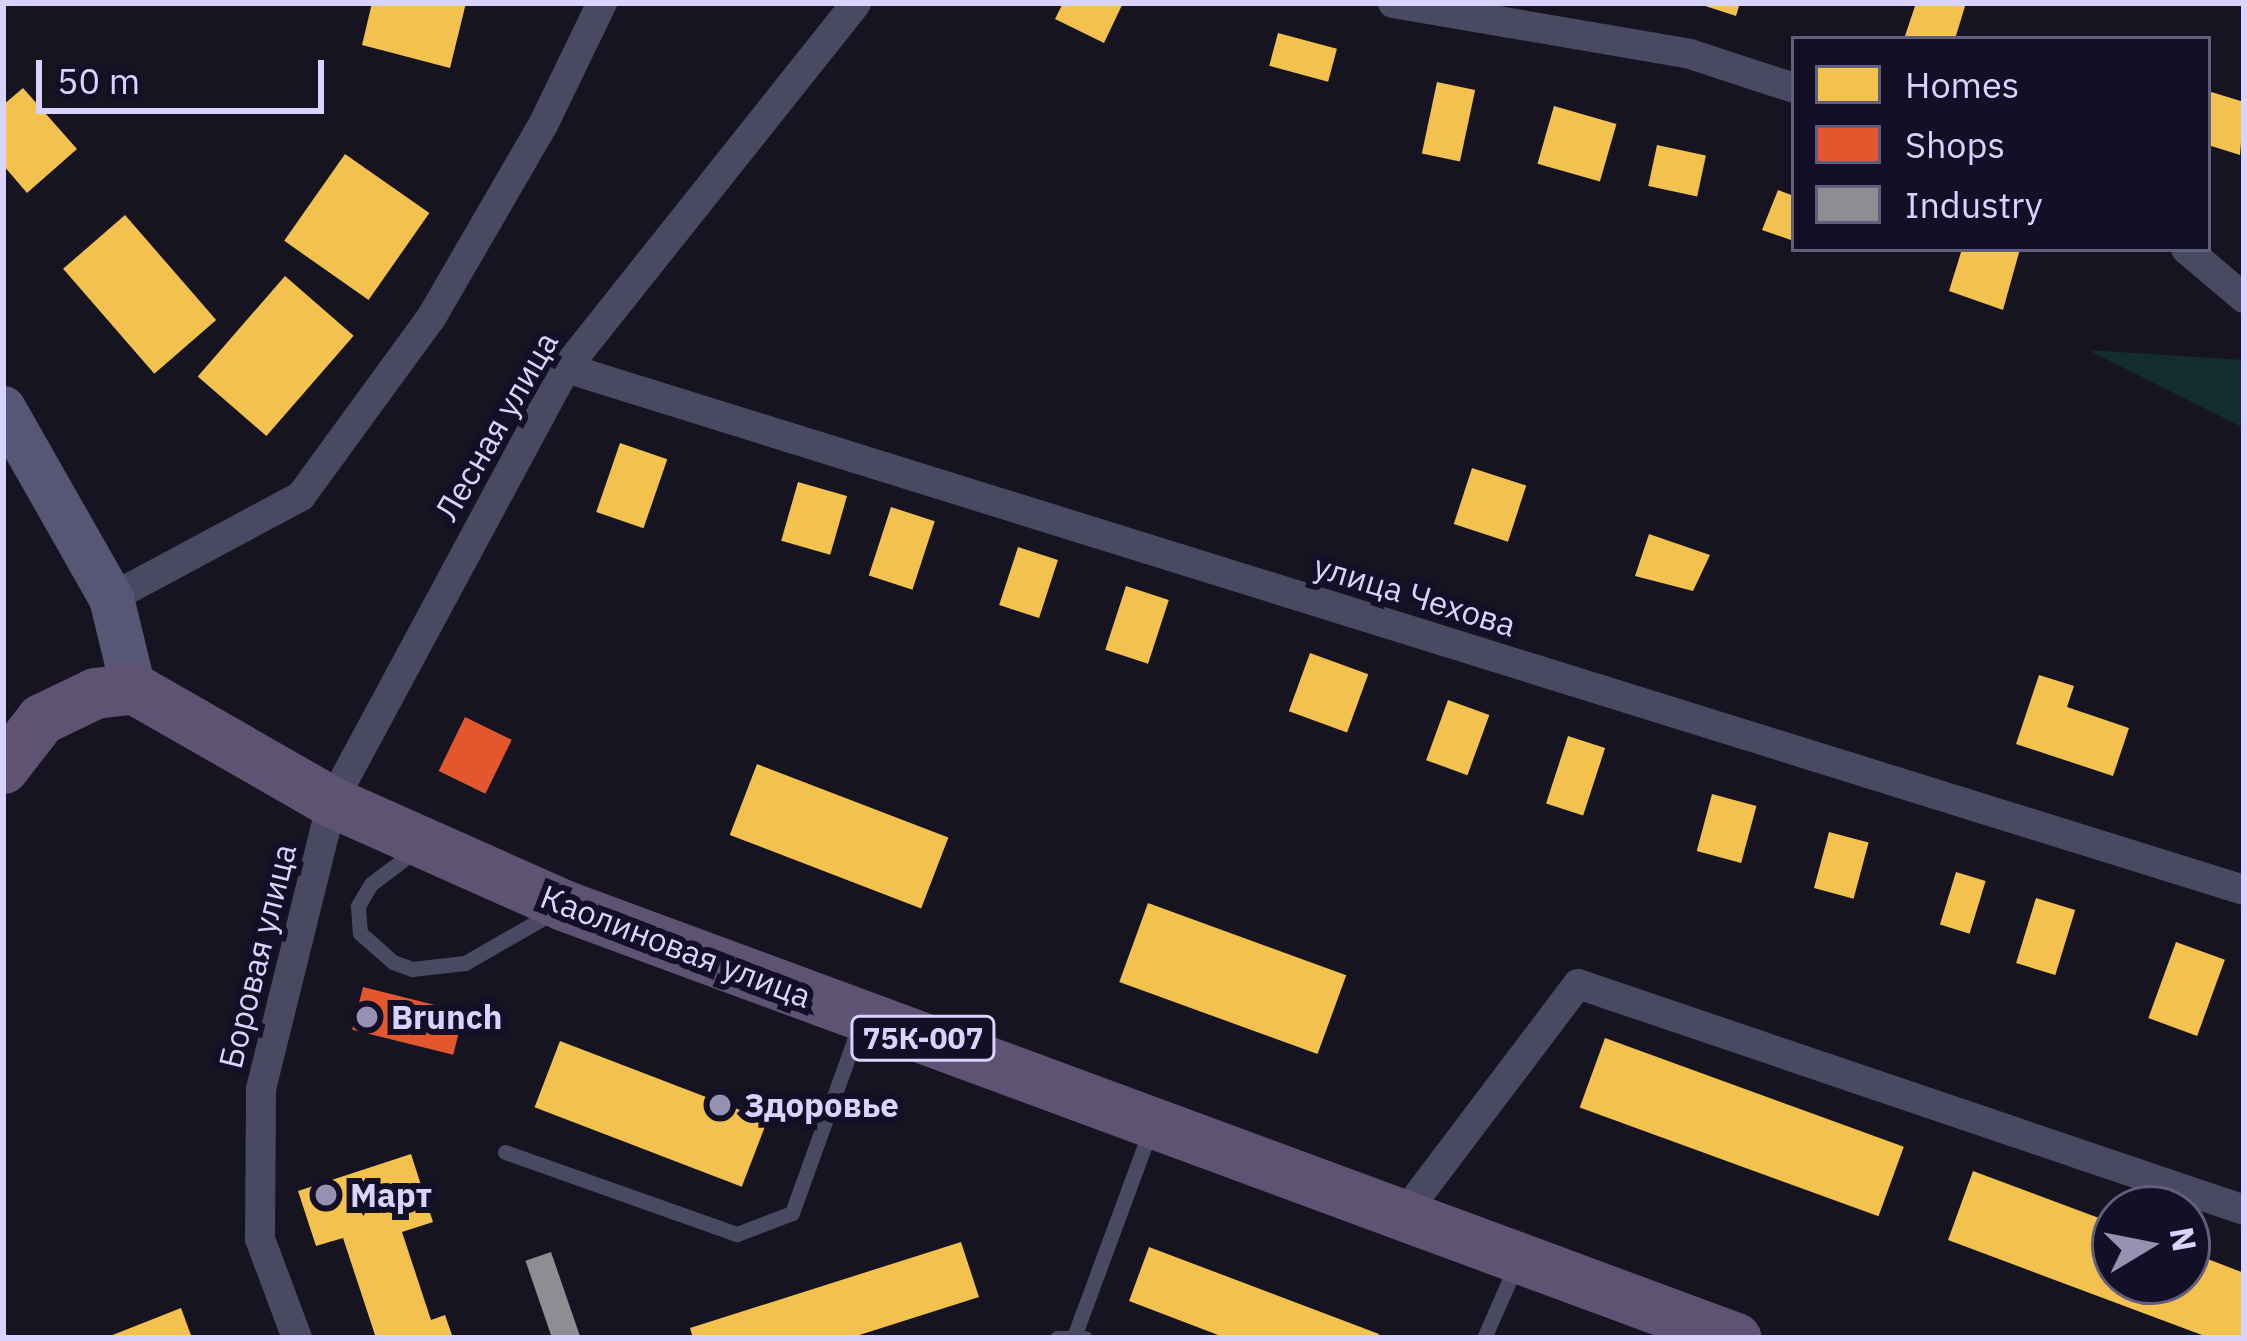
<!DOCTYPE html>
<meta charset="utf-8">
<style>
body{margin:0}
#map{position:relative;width:2247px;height:1341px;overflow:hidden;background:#161421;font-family:"IBM Plex Sans",sans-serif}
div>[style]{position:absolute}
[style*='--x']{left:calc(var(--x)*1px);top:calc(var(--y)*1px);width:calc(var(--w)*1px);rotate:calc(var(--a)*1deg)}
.green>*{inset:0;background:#132c2d}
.homes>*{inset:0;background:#f2c14e;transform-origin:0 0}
.shops>*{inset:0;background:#e4572e;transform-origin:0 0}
.industry>*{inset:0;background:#8d8d92;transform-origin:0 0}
.lane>*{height:15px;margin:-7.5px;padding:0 7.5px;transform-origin:7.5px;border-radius:7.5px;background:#4a4962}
.street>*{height:30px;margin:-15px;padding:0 15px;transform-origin:15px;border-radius:15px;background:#4a4962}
.secondary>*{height:45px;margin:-22.5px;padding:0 22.5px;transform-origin:22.5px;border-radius:22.5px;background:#575674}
.primary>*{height:51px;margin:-25.5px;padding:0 25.5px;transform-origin:25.5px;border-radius:25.5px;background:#5e5373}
.dots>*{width:33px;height:33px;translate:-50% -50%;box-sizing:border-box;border:6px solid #130f26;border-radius:50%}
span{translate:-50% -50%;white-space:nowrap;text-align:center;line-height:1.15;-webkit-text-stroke:12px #130f26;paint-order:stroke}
.shield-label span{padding:3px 9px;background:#130f26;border:3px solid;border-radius:9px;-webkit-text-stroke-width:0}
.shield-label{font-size:30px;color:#d9d4ff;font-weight:700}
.street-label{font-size:33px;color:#d9d4ff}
.poi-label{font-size:33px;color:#d9d4ff;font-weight:700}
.left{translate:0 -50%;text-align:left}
.frame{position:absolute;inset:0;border:6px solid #d9d4ff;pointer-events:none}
.legend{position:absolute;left:1791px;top:36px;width:420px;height:216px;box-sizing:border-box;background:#130f26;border:3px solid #625e7d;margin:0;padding:15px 21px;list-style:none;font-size:36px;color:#d9d4ff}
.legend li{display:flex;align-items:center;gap:24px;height:60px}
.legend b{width:60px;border:3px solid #625e7d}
.north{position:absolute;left:2091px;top:1185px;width:120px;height:120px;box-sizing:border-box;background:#130f26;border:3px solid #625e7d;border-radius:50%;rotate:80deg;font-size:33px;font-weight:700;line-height:48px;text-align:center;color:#d9d4ff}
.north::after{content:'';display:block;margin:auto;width:42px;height:54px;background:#9591b1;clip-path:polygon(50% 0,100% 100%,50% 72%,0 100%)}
.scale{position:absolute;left:36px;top:60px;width:288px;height:54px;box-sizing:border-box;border:6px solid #d9d4ff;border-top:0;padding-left:15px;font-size:36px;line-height:42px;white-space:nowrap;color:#d9d4ff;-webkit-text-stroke:9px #130f26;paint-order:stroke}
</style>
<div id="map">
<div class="green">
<i style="clip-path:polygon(2088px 350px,2244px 360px,2244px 428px)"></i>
</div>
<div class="homes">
<i style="clip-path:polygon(372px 3px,466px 3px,450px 68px,362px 45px)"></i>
<i style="clip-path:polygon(1063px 3px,1123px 3px,1104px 43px,1055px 19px)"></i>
<i style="clip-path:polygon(1696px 3px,1740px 3px,1736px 16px)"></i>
<i style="clip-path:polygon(1916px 3px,1966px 3px,1955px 39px,1904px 39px)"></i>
<i style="left:1278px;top:33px;width:61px;height:34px;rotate:15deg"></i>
<i style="left:1437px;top:82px;width:39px;height:73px;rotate:12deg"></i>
<i style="clip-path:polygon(23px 88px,77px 149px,27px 193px,3px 165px,3px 105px)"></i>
<i style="clip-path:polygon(2208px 91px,2244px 102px,2240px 155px,2208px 145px)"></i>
<i style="left:1554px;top:106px;width:65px;height:60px;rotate:16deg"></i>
<i style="left:1657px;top:145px;width:50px;height:42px;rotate:12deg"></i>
<i style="left:345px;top:154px;width:103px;height:106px;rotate:35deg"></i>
<i style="clip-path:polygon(1778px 190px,1794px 196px,1794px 241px,1762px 230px)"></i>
<i style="left:125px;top:215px;width:139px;height:82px;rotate:49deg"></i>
<i style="clip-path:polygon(1962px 249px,2020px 249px,2003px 310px,1949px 291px)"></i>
<i style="left:285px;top:276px;width:91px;height:133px;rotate:41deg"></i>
<i style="left:620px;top:443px;width:50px;height:73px;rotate:19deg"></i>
<i style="left:1472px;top:468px;width:57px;height:59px;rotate:18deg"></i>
<i style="left:798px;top:482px;width:51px;height:61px;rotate:16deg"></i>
<i style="left:891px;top:507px;width:46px;height:72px;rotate:18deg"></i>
<i style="clip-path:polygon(1649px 534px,1710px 555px,1693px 591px,1635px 576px)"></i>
<i style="left:1018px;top:547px;width:42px;height:61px;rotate:18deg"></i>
<i style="left:1126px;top:586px;width:45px;height:67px;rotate:18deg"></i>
<i style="left:1310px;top:653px;width:62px;height:62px;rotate:20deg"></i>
<i style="clip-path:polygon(2039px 675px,2074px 686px,2067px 707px,2129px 728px,2113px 776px,2016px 744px)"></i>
<i style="left:1448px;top:700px;width:44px;height:64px;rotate:20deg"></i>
<i style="left:1568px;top:736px;width:39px;height:71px;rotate:18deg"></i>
<i style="left:757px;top:764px;width:205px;height:76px;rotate:21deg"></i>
<i style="left:1712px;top:794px;width:46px;height:59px;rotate:15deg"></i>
<i style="left:1829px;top:832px;width:41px;height:58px;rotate:15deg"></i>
<i style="left:1956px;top:872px;width:31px;height:55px;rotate:17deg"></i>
<i style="left:2036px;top:898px;width:41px;height:68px;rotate:17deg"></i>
<i style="left:1148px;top:903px;width:211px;height:84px;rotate:20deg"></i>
<i style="left:2176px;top:942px;width:52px;height:81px;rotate:20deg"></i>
<i style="left:1605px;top:1038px;width:318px;height:74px;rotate:20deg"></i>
<i style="left:560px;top:1041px;width:222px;height:71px;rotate:21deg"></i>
<i style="clip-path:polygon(411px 1154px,433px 1222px,402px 1232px,431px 1320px,445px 1315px,453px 1338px,376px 1338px,343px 1238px,316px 1246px,298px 1191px)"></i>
<i style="clip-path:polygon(1973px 1171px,2115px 1224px,2115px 1281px,2187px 1281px,2187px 1251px,2244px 1273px,2244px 1338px,2210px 1338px,1948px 1240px)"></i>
<i style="clip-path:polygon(961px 1242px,979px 1297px,850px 1338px,693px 1338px,690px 1328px)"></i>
<i style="clip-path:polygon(1149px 1247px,1379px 1334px,1377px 1338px,1226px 1338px,1129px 1301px)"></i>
<i style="clip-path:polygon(181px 1308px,192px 1338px,105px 1338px)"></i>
</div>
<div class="shops">
<i style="left:465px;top:717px;width:52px;height:60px;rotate:26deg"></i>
<i style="left:363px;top:987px;width:104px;height:44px;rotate:14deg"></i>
</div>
<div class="industry">
<i style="left:551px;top:1252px;width:91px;height:27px;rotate:71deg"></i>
</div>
<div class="lane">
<i style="--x:416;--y:850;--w:56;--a:142.9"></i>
<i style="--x:371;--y:884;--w:26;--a:121"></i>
<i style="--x:358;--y:906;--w:27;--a:86"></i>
<i style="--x:360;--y:933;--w:44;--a:41.3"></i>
<i style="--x:393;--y:962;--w:20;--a:20"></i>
<i style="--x:412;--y:969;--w:53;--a:-6.5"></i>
<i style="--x:465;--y:963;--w:106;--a:-29.9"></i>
<i style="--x:505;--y:1152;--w:246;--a:19.5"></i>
<i style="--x:737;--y:1234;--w:59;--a:-20.9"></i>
<i style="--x:792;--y:1213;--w:201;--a:-70.2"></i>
<i style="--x:1075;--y:1334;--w:220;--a:-69.7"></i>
<i style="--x:1057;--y:1338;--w:28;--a:0"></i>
<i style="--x:1484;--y:1338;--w:82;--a:-66.3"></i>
</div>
<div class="street">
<i style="--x:1393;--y:3;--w:301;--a:9.7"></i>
<i style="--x:1690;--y:54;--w:109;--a:18.1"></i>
<i style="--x:2186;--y:249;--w:76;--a:40.2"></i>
<i style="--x:566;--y:368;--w:1757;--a:17.28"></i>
<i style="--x:111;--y:598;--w:216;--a:-28.2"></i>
<i style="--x:301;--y:496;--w:220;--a:-53.9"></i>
<i style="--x:431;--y:318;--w:223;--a:-59.9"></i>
<i style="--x:543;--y:125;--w:136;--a:-64.2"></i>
<i style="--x:1401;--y:1218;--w:293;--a:-52.9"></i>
<i style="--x:1578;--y:984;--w:703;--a:18.74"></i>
<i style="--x:297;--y:1338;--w:106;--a:-110.5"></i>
<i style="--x:260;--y:1239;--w:150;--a:-89.6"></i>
<i style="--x:261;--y:1089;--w:296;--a:-76.1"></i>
<i style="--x:332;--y:802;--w:493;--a:-61.7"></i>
<i style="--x:566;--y:368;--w:466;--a:-51.5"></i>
</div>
<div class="secondary">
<i style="--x:3;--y:408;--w:219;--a:60.4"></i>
<i style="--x:111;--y:598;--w:93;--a:76.3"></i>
</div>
<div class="primary">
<i style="--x:3;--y:768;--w:62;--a:-52.2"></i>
<i style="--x:41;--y:719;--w:60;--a:-25.7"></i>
<i style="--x:95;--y:693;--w:38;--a:-7"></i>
<i style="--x:133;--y:688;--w:229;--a:29.8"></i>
<i style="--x:332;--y:802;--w:253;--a:24"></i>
<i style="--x:563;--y:905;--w:1250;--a:20.26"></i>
</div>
<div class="dots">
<i style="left:367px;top:1017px;background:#9591b1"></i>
<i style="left:720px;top:1105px;background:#9591b1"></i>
<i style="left:326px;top:1195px;background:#9591b1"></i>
</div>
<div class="shield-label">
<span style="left:923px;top:1038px">75К-007</span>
</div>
<div class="street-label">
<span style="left:496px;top:426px;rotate:-60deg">Лесная улица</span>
<span style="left:1415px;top:595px;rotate:17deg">улица Чехова</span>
<span style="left:676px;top:946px;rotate:21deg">Каолиновая улица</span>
<span style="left:257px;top:956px;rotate:-76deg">Боровая улица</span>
</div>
<div class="poi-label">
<span class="left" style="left:391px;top:1017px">Brunch</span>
<span class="left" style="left:744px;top:1105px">Здоровье</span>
<span class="left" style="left:350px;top:1195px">Март</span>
</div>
<div class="frame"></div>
<ul class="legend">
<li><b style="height:33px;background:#f2c14e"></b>Homes</li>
<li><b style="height:33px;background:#e4572e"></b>Shops</li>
<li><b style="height:33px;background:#8d8d92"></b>Industry</li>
</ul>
<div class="north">N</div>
<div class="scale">50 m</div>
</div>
